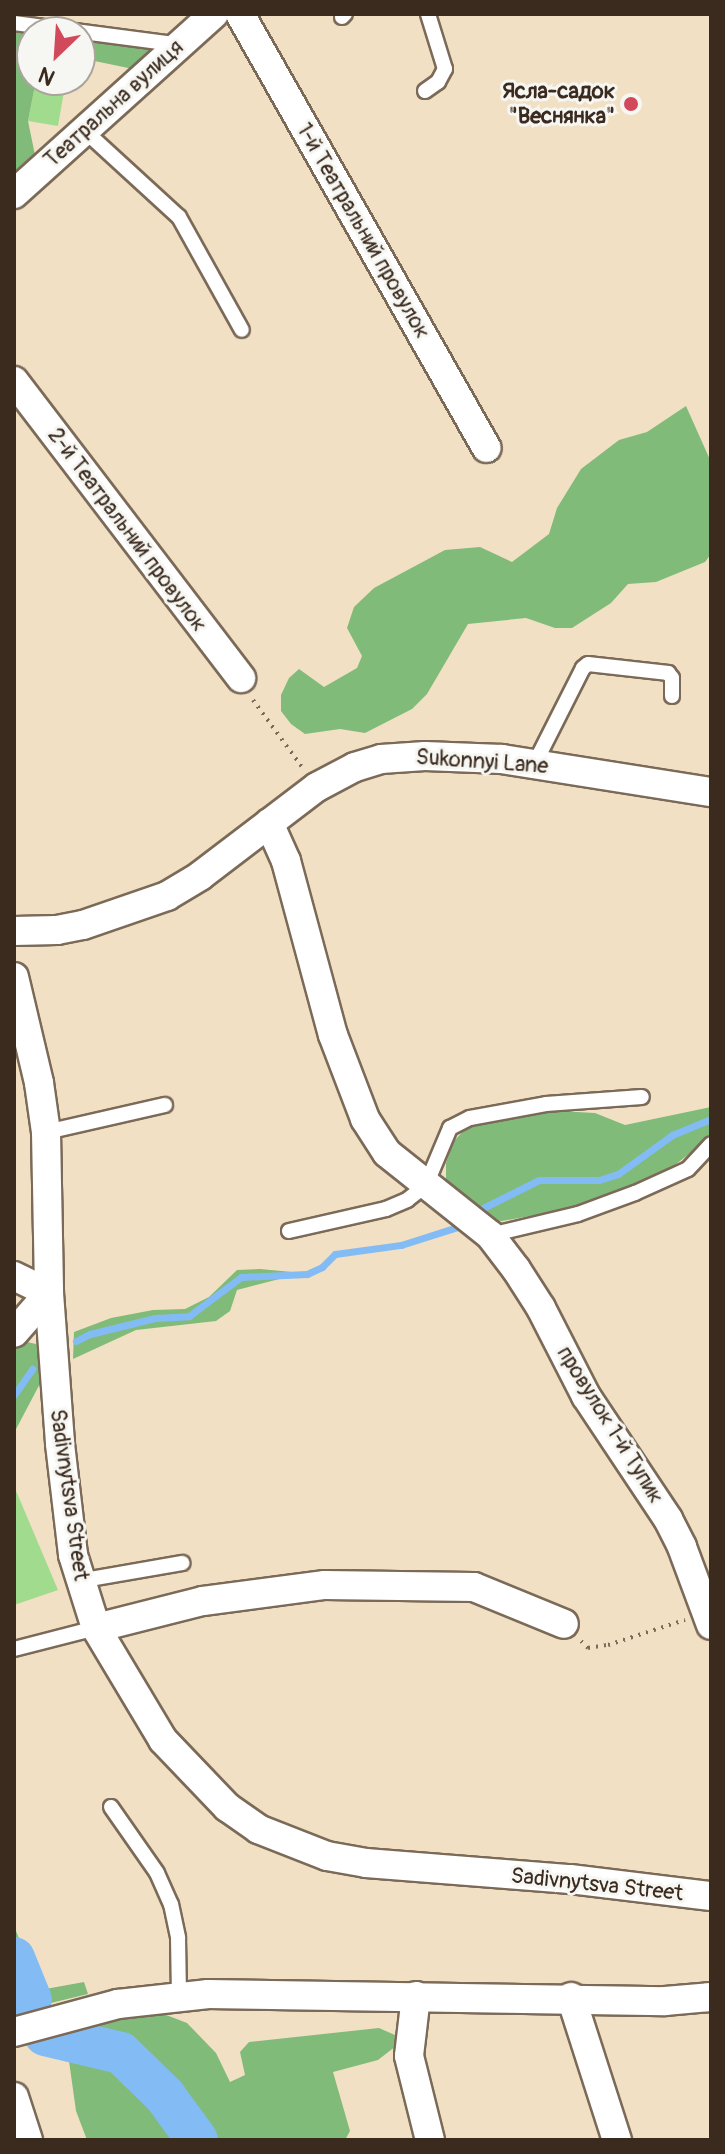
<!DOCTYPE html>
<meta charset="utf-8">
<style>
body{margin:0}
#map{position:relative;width:725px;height:2154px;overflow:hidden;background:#f1e0c3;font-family:Pangolin,sans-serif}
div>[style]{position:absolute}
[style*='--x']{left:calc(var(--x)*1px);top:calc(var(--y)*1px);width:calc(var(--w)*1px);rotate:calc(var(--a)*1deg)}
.green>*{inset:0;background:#a1db8e}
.forest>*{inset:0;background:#80bb79}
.stream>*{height:7px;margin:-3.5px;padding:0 3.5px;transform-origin:3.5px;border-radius:3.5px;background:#83bcf4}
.river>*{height:42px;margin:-21px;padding:0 21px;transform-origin:21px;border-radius:21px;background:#83bcf4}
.path>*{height:4px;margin-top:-2px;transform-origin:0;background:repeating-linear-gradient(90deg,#7b6a58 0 2px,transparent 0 8px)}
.roads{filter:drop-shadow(2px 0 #7b6a58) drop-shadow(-2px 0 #7b6a58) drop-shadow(0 2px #7b6a58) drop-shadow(0 -2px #7b6a58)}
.service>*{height:14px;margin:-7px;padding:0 7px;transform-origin:7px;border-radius:7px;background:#fff}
.minor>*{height:28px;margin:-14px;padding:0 14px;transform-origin:14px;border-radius:14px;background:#fff}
.dots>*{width:22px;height:22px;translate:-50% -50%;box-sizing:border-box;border:4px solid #f6f6f2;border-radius:50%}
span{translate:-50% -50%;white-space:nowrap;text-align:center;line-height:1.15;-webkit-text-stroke:6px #f6f6f2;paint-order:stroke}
.poi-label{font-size:22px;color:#3b2a1e;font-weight:700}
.right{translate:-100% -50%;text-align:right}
.street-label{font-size:22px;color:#3b2a1e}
.frame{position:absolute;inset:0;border:16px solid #3b2a1e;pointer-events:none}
.north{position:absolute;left:16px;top:16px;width:80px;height:80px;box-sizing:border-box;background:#f6f6f2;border:2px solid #aba49d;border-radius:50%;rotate:205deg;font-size:22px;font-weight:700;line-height:32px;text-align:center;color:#3b2a1e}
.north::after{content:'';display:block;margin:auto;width:28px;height:36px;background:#d1495b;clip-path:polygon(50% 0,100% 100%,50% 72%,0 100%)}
</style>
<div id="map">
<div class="green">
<i style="clip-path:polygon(36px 80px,66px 80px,58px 126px,28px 121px)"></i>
<i style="clip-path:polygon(14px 1486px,58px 1590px,14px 1605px)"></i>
</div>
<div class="forest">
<i style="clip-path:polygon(14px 28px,32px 32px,32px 80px,36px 80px,28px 121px,35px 155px,14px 172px)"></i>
<i style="clip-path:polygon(80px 36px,96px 38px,154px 51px,138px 70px,80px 58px)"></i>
<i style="clip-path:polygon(686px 406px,711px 462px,711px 554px,705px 562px,656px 582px,628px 584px,611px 603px,572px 628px,555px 628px,526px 618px,468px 624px,427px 694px,412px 709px,365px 733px,340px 729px,305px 734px,291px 724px,281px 711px,281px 695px,289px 678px,299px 669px,324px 687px,357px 668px,362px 656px,347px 628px,354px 607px,374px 588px,445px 550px,480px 547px,512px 562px,549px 534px,557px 508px,581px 469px,619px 440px,647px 432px)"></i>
<i style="clip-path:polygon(711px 1107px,711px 1135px,689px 1154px,667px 1171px,586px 1206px,502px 1221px,489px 1220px,446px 1184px,446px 1163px,454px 1141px,469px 1125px,540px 1110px,595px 1113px,625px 1125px)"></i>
<i style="clip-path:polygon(260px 1269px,303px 1273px,237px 1290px,230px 1311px,216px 1321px,136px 1330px,73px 1359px,74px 1332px,111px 1318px,153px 1310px,185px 1309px,209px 1297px,237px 1270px)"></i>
<i style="clip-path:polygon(27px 1342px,36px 1344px,42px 1355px,44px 1376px,14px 1433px,14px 1350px)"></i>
<i style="clip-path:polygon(14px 1926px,40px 1990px,84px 1982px,88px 1994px,14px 2012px)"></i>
<i style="clip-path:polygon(148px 2008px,187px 2023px,216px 2053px,230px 2082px,245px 2075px,240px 2052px,249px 2042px,379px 2028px,395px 2035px,396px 2046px,378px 2060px,333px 2072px,350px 2131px,345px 2140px,87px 2140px,76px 2111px,69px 2061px,80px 2037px,97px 2018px)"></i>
</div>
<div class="stream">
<i style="--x:479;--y:1210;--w:67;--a:-26.6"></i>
<i style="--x:539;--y:1180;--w:60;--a:0"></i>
<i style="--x:599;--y:1180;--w:20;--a:-18"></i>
<i style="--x:618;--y:1174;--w:67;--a:-35.8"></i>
<i style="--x:672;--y:1135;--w:42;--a:-22.3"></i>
<i style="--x:76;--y:1341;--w:16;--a:-27"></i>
<i style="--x:90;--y:1334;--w:67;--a:-13.8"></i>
<i style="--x:155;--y:1318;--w:34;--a:-3"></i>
<i style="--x:189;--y:1316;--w:65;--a:-36.9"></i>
<i style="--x:241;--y:1277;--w:66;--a:-2.6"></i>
<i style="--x:307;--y:1274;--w:17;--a:-25"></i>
<i style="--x:322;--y:1267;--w:18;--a:-45"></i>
<i style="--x:335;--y:1254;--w:67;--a:-7.8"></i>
<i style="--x:401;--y:1245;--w:63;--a:-17.6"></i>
<i style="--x:14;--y:1395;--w:32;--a:-55"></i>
</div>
<div class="river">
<i style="--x:14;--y:1958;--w:45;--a:68"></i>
<i style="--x:45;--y:2035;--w:78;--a:13.3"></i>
<i style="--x:121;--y:2053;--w:62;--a:44.3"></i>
<i style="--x:165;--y:2096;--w:54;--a:54"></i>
</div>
<div class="path">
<i style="--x:253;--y:700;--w:83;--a:53.8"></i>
<i style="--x:581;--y:1641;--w:10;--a:45"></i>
<i style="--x:588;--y:1648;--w:20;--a:-9"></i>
<i style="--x:608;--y:1645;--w:81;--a:-18"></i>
</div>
<div class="roads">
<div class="service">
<i style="--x:342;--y:17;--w:4;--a:-45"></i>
<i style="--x:14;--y:23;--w:167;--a:7.5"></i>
<i style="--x:425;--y:91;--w:16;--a:-35"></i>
<i style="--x:438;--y:82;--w:15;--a:-62"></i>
<i style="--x:445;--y:69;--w:58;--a:-107.2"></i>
<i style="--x:85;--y:131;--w:127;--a:42.5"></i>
<i style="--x:179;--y:217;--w:129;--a:60.9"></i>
<i style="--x:535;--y:763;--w:106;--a:-63.2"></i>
<i style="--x:583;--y:668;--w:6;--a:-39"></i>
<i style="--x:588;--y:664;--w:81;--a:6.4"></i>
<i style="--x:668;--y:673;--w:6;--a:51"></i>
<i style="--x:672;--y:678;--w:18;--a:90"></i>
<i style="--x:46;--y:1132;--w:122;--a:-12.8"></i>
<i style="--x:289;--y:1231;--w:99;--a:-12.8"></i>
<i style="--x:386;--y:1209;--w:23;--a:-23"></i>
<i style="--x:407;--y:1200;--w:24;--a:-38"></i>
<i style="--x:426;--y:1185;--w:62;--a:-67.2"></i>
<i style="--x:450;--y:1128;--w:22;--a:-27"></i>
<i style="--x:470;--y:1118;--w:77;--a:-10.4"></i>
<i style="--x:546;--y:1104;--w:96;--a:-4.2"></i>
<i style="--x:490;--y:1235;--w:90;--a:-13.4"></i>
<i style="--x:578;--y:1214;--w:61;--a:-20.2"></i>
<i style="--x:635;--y:1193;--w:58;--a:-24.4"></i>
<i style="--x:688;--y:1169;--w:34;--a:-47"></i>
<i style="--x:79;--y:1581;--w:105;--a:-9.9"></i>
<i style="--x:14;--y:1649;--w:85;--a:-14.4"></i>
<i style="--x:111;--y:1807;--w:80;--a:55.1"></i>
<i style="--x:157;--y:1873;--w:34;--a:66"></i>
<i style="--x:171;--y:1904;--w:35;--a:78"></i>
<i style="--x:178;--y:1938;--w:58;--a:89"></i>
</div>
<div class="minor">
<i style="--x:240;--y:14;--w:499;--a:60.4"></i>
<i style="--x:14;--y:194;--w:269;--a:-42"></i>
<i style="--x:14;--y:381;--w:374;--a:52.6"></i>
<i style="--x:269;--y:823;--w:42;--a:65.9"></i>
<i style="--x:286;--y:861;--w:180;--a:74.9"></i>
<i style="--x:333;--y:1035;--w:90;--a:69.1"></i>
<i style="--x:365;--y:1119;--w:40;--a:57.1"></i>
<i style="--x:387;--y:1153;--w:132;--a:38.5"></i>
<i style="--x:490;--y:1235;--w:43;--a:52.6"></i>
<i style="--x:516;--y:1269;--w:46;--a:57.3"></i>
<i style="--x:541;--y:1308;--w:99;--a:62.9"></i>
<i style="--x:586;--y:1396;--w:148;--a:56.3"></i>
<i style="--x:668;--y:1519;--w:31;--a:63"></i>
<i style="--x:682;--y:1547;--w:83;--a:69.6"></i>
<i style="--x:14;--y:931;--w:43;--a:-1.3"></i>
<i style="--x:57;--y:930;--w:26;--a:-11"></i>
<i style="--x:83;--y:925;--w:89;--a:-19"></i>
<i style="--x:167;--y:896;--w:39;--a:-31"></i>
<i style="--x:200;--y:876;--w:147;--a:-37.3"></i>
<i style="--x:317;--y:787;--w:43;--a:-27.8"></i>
<i style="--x:355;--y:767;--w:27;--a:-17"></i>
<i style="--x:381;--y:759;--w:44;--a:-3.9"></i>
<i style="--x:425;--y:756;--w:77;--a:2.2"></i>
<i style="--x:502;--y:759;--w:212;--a:9"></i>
<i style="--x:14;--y:977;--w:109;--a:76.7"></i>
<i style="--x:39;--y:1083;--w:49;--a:81.9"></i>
<i style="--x:46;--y:1132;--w:161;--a:88.9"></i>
<i style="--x:49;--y:1293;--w:151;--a:85.8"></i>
<i style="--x:60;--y:1444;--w:112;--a:83.3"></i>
<i style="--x:73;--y:1555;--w:77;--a:72.5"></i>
<i style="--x:96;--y:1628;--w:131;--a:59.1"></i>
<i style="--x:163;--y:1740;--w:93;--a:46.3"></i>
<i style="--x:227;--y:1807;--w:38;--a:35"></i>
<i style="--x:258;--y:1829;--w:74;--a:21.4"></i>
<i style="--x:327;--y:1856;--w:40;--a:10"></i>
<i style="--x:366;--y:1863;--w:205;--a:4.5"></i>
<i style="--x:570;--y:1879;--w:142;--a:6.9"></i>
<i style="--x:14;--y:1276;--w:39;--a:26"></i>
<i style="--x:49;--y:1293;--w:53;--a:131.2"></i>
<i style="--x:96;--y:1628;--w:110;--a:-14.2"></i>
<i style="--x:203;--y:1601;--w:123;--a:-7.5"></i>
<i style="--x:325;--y:1585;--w:149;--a:0.8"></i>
<i style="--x:474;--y:1587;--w:97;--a:22.3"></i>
<i style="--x:416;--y:1996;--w:60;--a:96.7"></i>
<i style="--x:409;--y:2056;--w:87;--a:76"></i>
<i style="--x:571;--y:1997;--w:150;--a:72.2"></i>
<i style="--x:14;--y:2032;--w:108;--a:-15.1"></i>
<i style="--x:118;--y:2004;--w:91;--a:-6.3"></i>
<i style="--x:208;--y:1994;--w:457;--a:0.9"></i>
<i style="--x:665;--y:2001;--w:46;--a:-5"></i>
<i style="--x:14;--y:2097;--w:45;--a:72"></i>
</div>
</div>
<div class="dots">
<i style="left:631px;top:104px;background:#d1495b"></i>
</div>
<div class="poi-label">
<span class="right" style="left:615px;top:104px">Ясла-садок<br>"Веснянка"</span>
</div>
<div class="street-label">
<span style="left:114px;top:104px;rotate:-42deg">Театральна вулиця</span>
<span style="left:363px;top:231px;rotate:60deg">1-й Театральний провулок</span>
<span style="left:127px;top:530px;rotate:53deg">2-й Театральний провулок</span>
<span style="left:482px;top:762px;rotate:4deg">Sukonnyi Lane</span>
<span style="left:610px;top:1425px;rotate:58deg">провулок 1-й Тупик</span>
<span style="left:69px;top:1495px;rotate:82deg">Sadivnytsva Street</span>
<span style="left:597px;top:1885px;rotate:6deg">Sadivnytsva Street</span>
</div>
<div class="frame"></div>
<div class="north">N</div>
</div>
